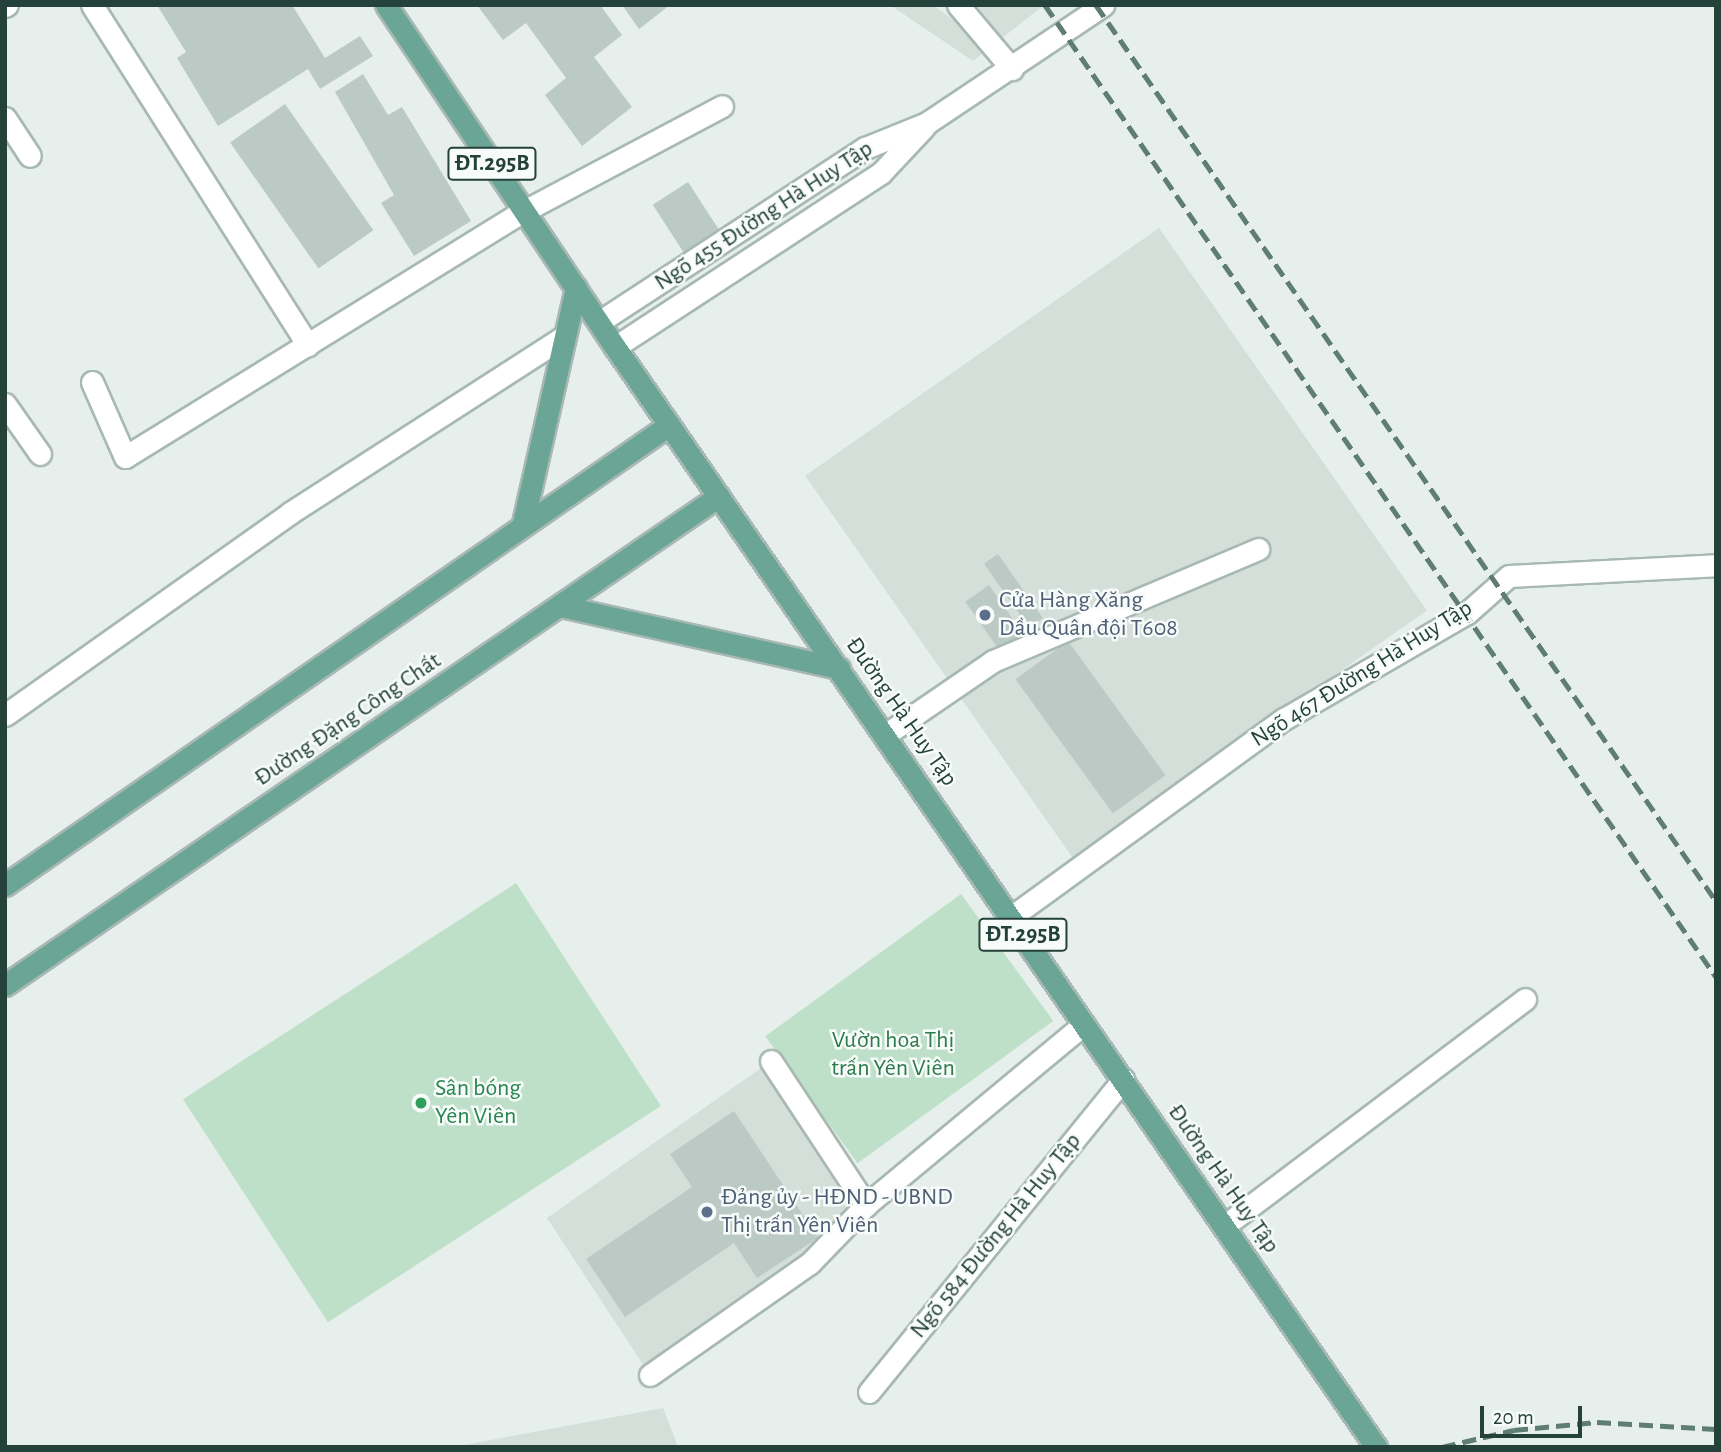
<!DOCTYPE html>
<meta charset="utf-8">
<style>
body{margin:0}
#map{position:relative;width:1721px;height:1452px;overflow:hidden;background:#e6efeb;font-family:"Alegreya Sans",sans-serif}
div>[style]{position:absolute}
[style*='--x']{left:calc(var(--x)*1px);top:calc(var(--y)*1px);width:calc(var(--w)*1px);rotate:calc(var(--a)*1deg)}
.built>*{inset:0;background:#d4dfda;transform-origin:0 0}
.green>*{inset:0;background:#bfe0c8;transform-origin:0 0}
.building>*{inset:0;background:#bbcac4;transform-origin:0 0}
.roads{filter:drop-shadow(2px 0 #a8b8b2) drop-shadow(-2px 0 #a8b8b2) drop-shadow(0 2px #a8b8b2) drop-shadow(0 -2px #a8b8b2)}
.minor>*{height:21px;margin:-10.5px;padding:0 10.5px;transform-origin:10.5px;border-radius:10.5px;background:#fff}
.major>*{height:21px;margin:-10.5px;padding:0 10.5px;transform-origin:10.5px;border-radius:10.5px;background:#6aa596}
.rail>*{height:5px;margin-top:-2.5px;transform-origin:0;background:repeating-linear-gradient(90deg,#5f7d75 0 14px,transparent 0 21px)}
.dots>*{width:19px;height:19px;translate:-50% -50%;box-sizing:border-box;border:4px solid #f7fbf9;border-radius:50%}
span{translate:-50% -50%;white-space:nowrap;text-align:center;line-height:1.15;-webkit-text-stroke:5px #f7fbf9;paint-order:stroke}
.shield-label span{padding:2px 5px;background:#f7fbf9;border:2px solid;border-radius:5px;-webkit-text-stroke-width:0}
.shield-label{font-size:23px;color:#24423a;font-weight:700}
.street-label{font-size:24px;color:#24423a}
.service-label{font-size:24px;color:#4e5e75}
.left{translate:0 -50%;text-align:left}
.park-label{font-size:24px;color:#2d7a4b}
.leisure-label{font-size:24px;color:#27864d}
.frame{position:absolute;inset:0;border:7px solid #24423a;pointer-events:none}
.scale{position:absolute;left:1480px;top:1406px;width:102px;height:32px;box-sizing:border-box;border:4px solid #24423a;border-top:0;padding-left:9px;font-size:21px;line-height:24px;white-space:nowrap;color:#24423a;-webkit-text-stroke:5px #f7fbf9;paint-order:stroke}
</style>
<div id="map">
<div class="built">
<i style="clip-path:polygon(890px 5px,933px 5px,959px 24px,976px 5px,1044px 5px,973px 61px)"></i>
<i style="left:1159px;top:228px;width:467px;height:432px;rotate:55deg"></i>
<i style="clip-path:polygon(771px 1061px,866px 1205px,717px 1330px,650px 1375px,547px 1218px)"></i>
<i style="clip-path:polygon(663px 1408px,678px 1447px,453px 1447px)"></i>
</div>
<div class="green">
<i style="left:516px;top:883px;width:266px;height:397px;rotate:57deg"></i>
<i style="left:961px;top:894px;width:157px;height:242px;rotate:54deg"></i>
</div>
<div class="building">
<i style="clip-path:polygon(157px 5px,292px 5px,325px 58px,360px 36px,373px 56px,320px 89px,308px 69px,218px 126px,177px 58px,186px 52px)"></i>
<i style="clip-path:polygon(477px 5px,600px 5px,622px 35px,594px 57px,632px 107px,582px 146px,545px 95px,566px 78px,526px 23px,503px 40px)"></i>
<i style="clip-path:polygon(622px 5px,670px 5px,639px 29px)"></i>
<i style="clip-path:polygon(363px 74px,388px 115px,402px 107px,471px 221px,414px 256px,381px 203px,394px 195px,335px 92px)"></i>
<i style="left:285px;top:104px;width:154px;height:67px;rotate:55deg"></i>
<i style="left:688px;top:182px;width:62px;height:42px;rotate:57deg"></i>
<i style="left:998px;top:554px;width:78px;height:17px;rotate:55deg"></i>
<i style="left:989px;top:585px;width:60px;height:29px;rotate:55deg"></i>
<i style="left:1068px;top:641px;width:166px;height:65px;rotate:54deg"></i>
<i style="clip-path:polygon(734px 1111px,818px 1238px,757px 1278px,734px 1243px,625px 1317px,586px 1259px,692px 1187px,670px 1154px)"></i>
</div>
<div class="roads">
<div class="minor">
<i style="--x:92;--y:5;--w:403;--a:57.6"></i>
<i style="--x:958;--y:5;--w:84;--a:49.8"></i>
<i style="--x:5;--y:6;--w:2;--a:-27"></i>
<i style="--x:5;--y:118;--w:45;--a:56.7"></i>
<i style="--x:599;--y:322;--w:318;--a:-33.2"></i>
<i style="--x:865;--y:148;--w:67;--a:-22"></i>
<i style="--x:927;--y:123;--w:212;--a:-33.8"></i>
<i style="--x:615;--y:347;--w:318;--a:-33.2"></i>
<i style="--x:881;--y:173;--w:63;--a:-46.9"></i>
<i style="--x:92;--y:382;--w:82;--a:66.3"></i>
<i style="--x:125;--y:457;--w:469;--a:-31.7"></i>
<i style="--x:524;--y:211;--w:224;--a:-27.9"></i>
<i style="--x:5;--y:404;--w:61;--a:55"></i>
<i style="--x:5;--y:715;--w:349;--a:-35.3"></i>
<i style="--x:290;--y:513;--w:325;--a:-32.8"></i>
<i style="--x:885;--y:735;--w:131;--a:-34.4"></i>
<i style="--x:993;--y:661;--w:288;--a:-22.9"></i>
<i style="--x:1011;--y:917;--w:337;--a:-36"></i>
<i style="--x:1284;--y:719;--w:211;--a:-30.1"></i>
<i style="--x:1467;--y:613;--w:56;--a:-41.4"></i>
<i style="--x:1509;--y:576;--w:207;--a:-3"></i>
<i style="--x:771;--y:1061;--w:173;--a:56.6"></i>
<i style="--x:1224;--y:1226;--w:377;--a:-37"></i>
<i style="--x:650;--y:1375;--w:195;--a:-35"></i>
<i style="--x:810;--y:1263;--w:81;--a:-46"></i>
<i style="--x:866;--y:1205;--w:283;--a:-39.7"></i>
<i style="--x:869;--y:1392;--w:403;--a:-50.9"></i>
</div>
<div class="major">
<i style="--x:386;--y:5;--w:412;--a:56.2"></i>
<i style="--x:615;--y:347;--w:1338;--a:55.32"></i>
<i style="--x:523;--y:523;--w:241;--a:-77.3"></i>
<i style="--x:561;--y:606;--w:285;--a:12.6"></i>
<i style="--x:5;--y:885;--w:808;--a:-34.71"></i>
<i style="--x:5;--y:985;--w:865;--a:-34.41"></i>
</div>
</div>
<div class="rail">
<i style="--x:1045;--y:5;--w:1181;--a:55.38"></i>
<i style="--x:1096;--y:5;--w:1090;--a:55.32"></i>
<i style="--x:1442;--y:1447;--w:74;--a:-13.3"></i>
<i style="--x:1514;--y:1430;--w:83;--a:-5.5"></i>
<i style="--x:1597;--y:1422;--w:119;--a:3.4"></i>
</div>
<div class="dots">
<i style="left:985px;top:615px;background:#5c6f8a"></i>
<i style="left:421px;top:1103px;background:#2e9e5b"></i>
<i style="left:707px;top:1212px;background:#5c6f8a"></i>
</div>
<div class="shield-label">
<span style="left:492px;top:164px">ĐT.295B</span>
<span style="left:1023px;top:935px">ĐT.295B</span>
</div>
<div class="street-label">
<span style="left:764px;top:216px;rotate:-33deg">Ngõ 455 Đường Hà Huy Tập</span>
<span style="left:1362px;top:674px;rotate:-32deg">Ngõ 467 Đường Hà Huy Tập</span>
<span style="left:901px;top:712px;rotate:55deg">Đường Hà Huy Tập</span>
<span style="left:348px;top:720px;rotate:-34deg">Đường Đặng Công Chất</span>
<span style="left:1223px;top:1179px;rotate:55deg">Đường Hà Huy Tập</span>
<span style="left:996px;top:1236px;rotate:-51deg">Ngõ 584 Đường Hà Huy Tập</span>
</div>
<div class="service-label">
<span class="left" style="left:999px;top:615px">Cửa Hàng Xăng<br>Dầu Quân đội T608</span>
<span class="left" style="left:721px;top:1212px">Đảng ủy - HĐND - UBND<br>Thị trấn Yên Viên</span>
</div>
<div class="park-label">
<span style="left:893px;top:1055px">Vườn hoa Thị<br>trấn Yên Viên</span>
</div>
<div class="leisure-label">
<span class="left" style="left:435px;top:1103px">Sân bóng<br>Yên Viên</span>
</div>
<div class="frame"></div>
<div class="scale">20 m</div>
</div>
